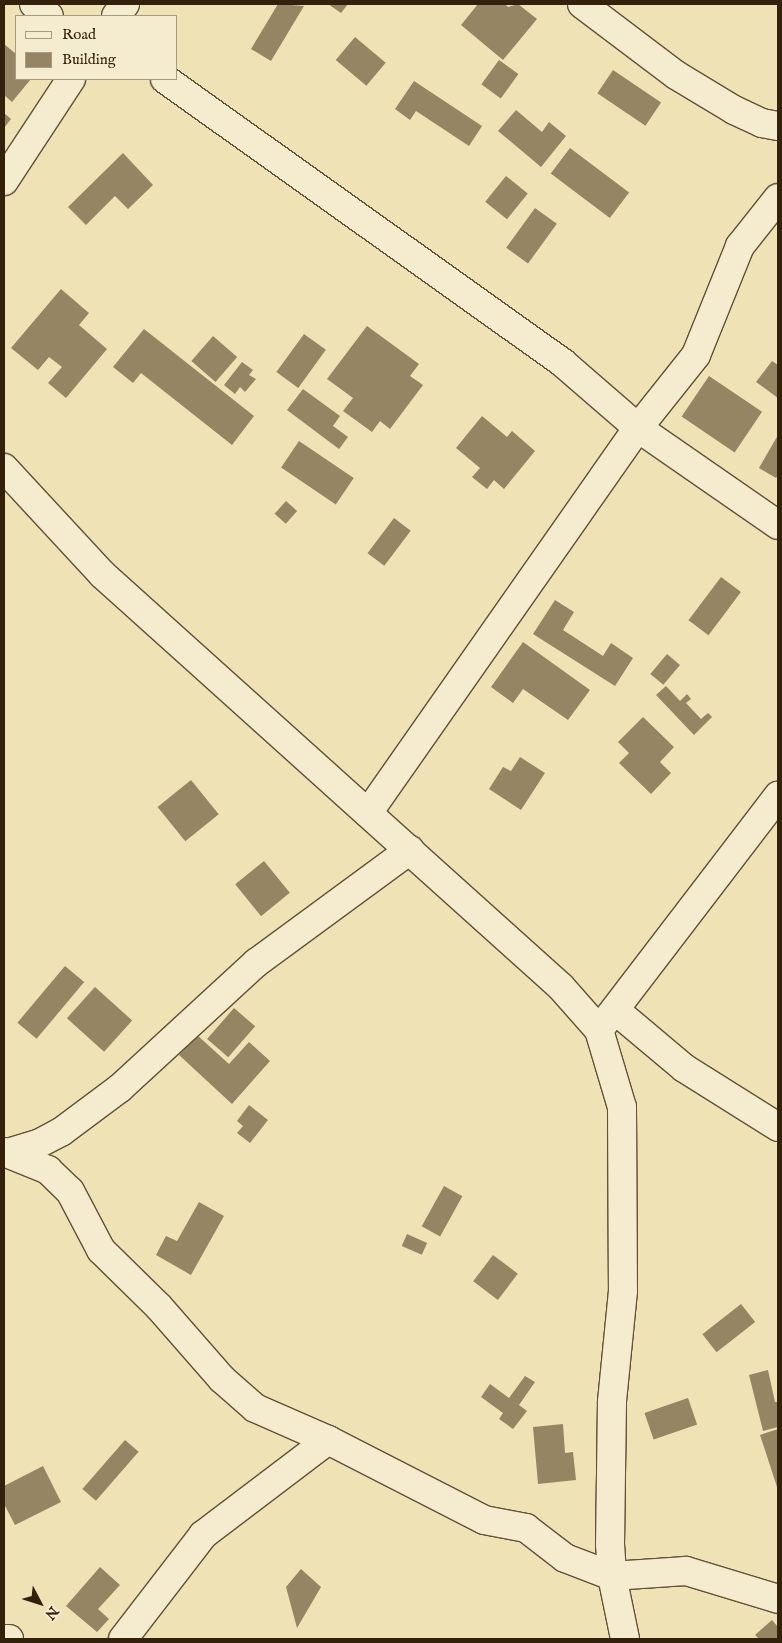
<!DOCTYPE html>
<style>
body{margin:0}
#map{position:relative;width:782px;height:1643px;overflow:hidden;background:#efe2b5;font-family:"IM FELL English",serif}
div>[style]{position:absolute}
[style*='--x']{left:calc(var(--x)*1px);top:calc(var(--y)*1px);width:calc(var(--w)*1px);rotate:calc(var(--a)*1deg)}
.building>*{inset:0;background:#958563;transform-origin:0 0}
.roads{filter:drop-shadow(1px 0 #625136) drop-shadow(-1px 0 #625136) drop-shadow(0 1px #625136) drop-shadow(0 -1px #625136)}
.minor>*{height:28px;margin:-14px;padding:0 14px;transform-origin:14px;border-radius:14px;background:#f5eccf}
span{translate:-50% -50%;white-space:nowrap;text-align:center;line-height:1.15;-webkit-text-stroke:4px #f5eccf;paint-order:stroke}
.frame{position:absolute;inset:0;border:5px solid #33210b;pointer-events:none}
.legend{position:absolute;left:15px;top:15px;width:162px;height:65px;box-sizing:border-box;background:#f5eccf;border:1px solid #a79b81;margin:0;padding:6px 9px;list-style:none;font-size:15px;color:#33210b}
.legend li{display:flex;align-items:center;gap:10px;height:25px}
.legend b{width:25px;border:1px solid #a79b81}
.north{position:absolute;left:15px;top:1578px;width:50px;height:50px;-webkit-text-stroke:4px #f5eccf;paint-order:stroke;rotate:130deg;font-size:14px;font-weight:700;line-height:20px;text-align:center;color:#33210b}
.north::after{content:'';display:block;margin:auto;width:18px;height:22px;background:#33210b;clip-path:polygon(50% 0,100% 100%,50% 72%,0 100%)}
</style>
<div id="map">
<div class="building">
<i style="clip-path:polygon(278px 4px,304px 6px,271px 61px,251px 49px)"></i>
<i style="clip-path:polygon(328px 4px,348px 4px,341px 13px)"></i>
<i style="clip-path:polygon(478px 4px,505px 4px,508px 7px,518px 4px,537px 19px,503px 60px,461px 25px)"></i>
<i style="left:355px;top:37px;width:40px;height:30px;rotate:40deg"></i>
<i style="clip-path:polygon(4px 44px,16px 54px,16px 79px,31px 79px,12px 102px,4px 95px)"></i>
<i style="left:499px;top:60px;width:24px;height:30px;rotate:36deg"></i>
<i style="left:613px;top:70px;width:58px;height:28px;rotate:34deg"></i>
<i style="clip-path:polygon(414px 81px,482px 126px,469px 146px,416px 111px,410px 120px,395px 109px)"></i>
<i style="clip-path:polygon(516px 110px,542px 132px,549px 122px,566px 136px,541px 167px,498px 131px)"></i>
<i style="clip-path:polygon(4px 113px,11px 119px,4px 128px)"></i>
<i style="left:570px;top:148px;width:74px;height:32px;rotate:37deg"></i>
<i style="clip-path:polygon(123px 153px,153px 185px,128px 209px,115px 196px,86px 225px,68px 207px)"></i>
<i style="left:506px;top:176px;width:28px;height:33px;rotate:39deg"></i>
<i style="left:535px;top:208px;width:27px;height:49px;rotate:36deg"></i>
<i style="clip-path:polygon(61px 289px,89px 313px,79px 325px,107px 349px,66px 398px,48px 383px,62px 367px,49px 357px,38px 370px,11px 348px)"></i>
<i style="clip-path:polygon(367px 326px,419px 364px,410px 376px,423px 385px,390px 429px,380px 421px,372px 432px,343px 411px,353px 398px,327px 379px)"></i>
<i style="clip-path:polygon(144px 329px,254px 416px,232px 445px,141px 373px,133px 383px,113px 367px)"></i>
<i style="left:304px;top:334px;width:27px;height:47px;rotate:36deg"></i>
<i style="left:213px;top:336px;width:32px;height:33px;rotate:41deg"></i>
<i style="clip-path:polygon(772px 361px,778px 365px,778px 398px,756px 382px)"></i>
<i style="clip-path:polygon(242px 362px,253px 370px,249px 375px,256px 379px,245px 392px,240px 387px,235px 394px,224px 385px)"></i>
<i style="left:709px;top:376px;width:64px;height:49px;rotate:34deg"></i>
<i style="clip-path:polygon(303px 389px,340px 416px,333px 426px,348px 437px,339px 449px,287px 410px)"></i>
<i style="clip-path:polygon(482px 416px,507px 437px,512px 431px,535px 451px,504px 489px,494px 480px,487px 489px,472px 477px,480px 468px,456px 448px)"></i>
<i style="clip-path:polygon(778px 435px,778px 475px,776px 478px,759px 468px)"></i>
<i style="left:299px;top:441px;width:66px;height:32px;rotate:34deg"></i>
<i style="left:286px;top:501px;width:15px;height:17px;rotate:42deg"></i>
<i style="left:394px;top:518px;width:21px;height:44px;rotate:37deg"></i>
<i style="left:721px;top:577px;width:25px;height:54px;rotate:37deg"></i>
<i style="clip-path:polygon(555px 600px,574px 612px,563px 630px,603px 656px,611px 643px,633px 658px,615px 686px,533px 634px)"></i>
<i style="clip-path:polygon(523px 642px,590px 690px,568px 720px,523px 689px,513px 703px,491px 687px)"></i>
<i style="left:667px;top:654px;width:17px;height:26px;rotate:40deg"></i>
<i style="clip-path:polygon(666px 686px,680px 701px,687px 694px,691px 699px,686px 703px,701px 719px,708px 713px,712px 717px,694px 735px,656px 695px)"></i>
<i style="clip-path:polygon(643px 717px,674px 747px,660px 762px,671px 773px,651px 794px,619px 763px,629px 753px,618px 742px)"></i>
<i style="clip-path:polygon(520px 757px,545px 773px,521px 810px,489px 789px,503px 767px,511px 771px)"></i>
<i style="left:191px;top:780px;width:44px;height:43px;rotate:51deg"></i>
<i style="left:264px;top:861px;width:41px;height:37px;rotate:51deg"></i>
<i style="left:65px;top:966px;width:25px;height:74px;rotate:40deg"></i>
<i style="left:95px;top:987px;width:50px;height:42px;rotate:42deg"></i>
<i style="left:234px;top:1008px;width:28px;height:41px;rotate:41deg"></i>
<i style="clip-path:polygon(197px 1035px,229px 1064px,249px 1042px,270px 1061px,232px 1104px,179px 1055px)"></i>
<i style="clip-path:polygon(249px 1105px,268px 1120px,250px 1143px,237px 1133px,243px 1126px,237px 1121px)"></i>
<i style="left:444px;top:1186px;width:21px;height:46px;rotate:29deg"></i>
<i style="clip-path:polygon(199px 1202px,224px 1216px,191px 1275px,156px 1255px,166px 1236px,177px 1241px)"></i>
<i style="left:407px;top:1234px;width:22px;height:13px;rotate:24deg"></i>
<i style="left:493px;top:1255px;width:31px;height:33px;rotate:37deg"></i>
<i style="left:741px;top:1304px;width:23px;height:49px;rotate:52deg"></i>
<i style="clip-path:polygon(768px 1370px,775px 1402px,778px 1402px,778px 1427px,763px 1431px,749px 1375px)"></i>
<i style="clip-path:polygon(525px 1376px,535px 1382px,519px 1405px,527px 1411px,513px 1429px,499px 1419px,503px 1413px,481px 1397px,490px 1384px,509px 1398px)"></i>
<i style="left:688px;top:1398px;width:28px;height:46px;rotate:71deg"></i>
<i style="clip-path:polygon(563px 1424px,565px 1453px,573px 1452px,576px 1480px,538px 1484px,533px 1427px)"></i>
<i style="clip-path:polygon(778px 1429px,778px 1490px,760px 1435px)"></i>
<i style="left:125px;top:1440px;width:18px;height:65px;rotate:41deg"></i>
<i style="clip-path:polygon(43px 1466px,61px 1502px,15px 1525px,4px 1504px,4px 1486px)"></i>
<i style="clip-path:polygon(100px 1567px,120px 1585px,98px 1609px,109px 1619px,97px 1632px,66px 1606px)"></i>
<i style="clip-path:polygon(301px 1569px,321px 1587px,297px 1628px,286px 1587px)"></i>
<i style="clip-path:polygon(772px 1620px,778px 1627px,778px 1639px,759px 1639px,755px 1635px)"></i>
</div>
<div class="roads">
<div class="minor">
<i style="--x:34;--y:4;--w:19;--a:39"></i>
<i style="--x:582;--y:4;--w:118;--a:37.1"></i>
<i style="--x:676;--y:75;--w:68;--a:31.1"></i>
<i style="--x:734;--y:110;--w:31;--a:25"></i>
<i style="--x:762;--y:123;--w:16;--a:11"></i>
<i style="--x:116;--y:16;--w:15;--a:-53"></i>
<i style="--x:165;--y:79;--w:489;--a:35.5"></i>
<i style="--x:563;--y:363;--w:99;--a:40.9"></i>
<i style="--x:638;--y:428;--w:170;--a:34.7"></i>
<i style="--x:4;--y:181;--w:122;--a:-56.7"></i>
<i style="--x:4;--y:468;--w:144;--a:47.2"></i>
<i style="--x:102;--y:574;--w:617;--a:41.98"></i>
<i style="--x:561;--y:987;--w:57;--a:48.5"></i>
<i style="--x:599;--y:1030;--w:80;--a:73.4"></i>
<i style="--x:622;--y:1107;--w:184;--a:89.7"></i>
<i style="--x:623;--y:1291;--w:112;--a:95.7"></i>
<i style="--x:612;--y:1402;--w:142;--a:90.8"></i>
<i style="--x:610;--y:1544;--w:32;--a:86"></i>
<i style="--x:612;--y:1576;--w:64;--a:78.3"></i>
<i style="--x:368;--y:813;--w:470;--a:-55"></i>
<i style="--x:638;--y:428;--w:93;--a:-51.5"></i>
<i style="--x:696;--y:355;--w:118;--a:-68"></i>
<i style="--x:740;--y:246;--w:61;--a:-51.6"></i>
<i style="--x:615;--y:1010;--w:90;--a:40"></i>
<i style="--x:684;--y:1068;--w:111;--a:32.1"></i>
<i style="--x:599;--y:1030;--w:295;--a:-52.6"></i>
<i style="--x:4;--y:1152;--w:48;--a:22.2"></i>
<i style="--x:48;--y:1170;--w:30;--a:44"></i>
<i style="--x:70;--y:1191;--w:67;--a:62.3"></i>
<i style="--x:101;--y:1250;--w:81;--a:44.5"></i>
<i style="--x:159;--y:1307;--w:96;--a:48.8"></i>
<i style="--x:222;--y:1379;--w:44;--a:41.3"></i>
<i style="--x:255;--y:1408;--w:80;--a:23.7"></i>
<i style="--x:328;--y:1440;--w:175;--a:27.1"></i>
<i style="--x:484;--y:1520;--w:43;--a:10.8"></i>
<i style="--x:526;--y:1528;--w:49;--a:37.6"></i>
<i style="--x:565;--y:1558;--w:50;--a:21"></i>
<i style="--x:612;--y:1576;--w:74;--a:-3.9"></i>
<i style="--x:686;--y:1571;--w:96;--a:16.9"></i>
<i style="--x:8;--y:1153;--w:31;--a:-17"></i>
<i style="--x:38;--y:1144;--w:26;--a:-28"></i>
<i style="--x:61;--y:1132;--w:74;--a:-36.7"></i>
<i style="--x:120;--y:1088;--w:185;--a:-42.6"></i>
<i style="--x:256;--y:963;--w:191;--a:-36.3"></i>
<i style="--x:4;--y:1639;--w:5;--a:0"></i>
<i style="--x:123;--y:1639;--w:131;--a:-52.4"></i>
<i style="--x:203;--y:1535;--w:157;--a:-37.2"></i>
</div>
</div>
<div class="frame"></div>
<ul class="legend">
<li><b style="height:6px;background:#f5eccf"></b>Road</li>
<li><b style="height:14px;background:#958563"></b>Building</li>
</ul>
<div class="north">N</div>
</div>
